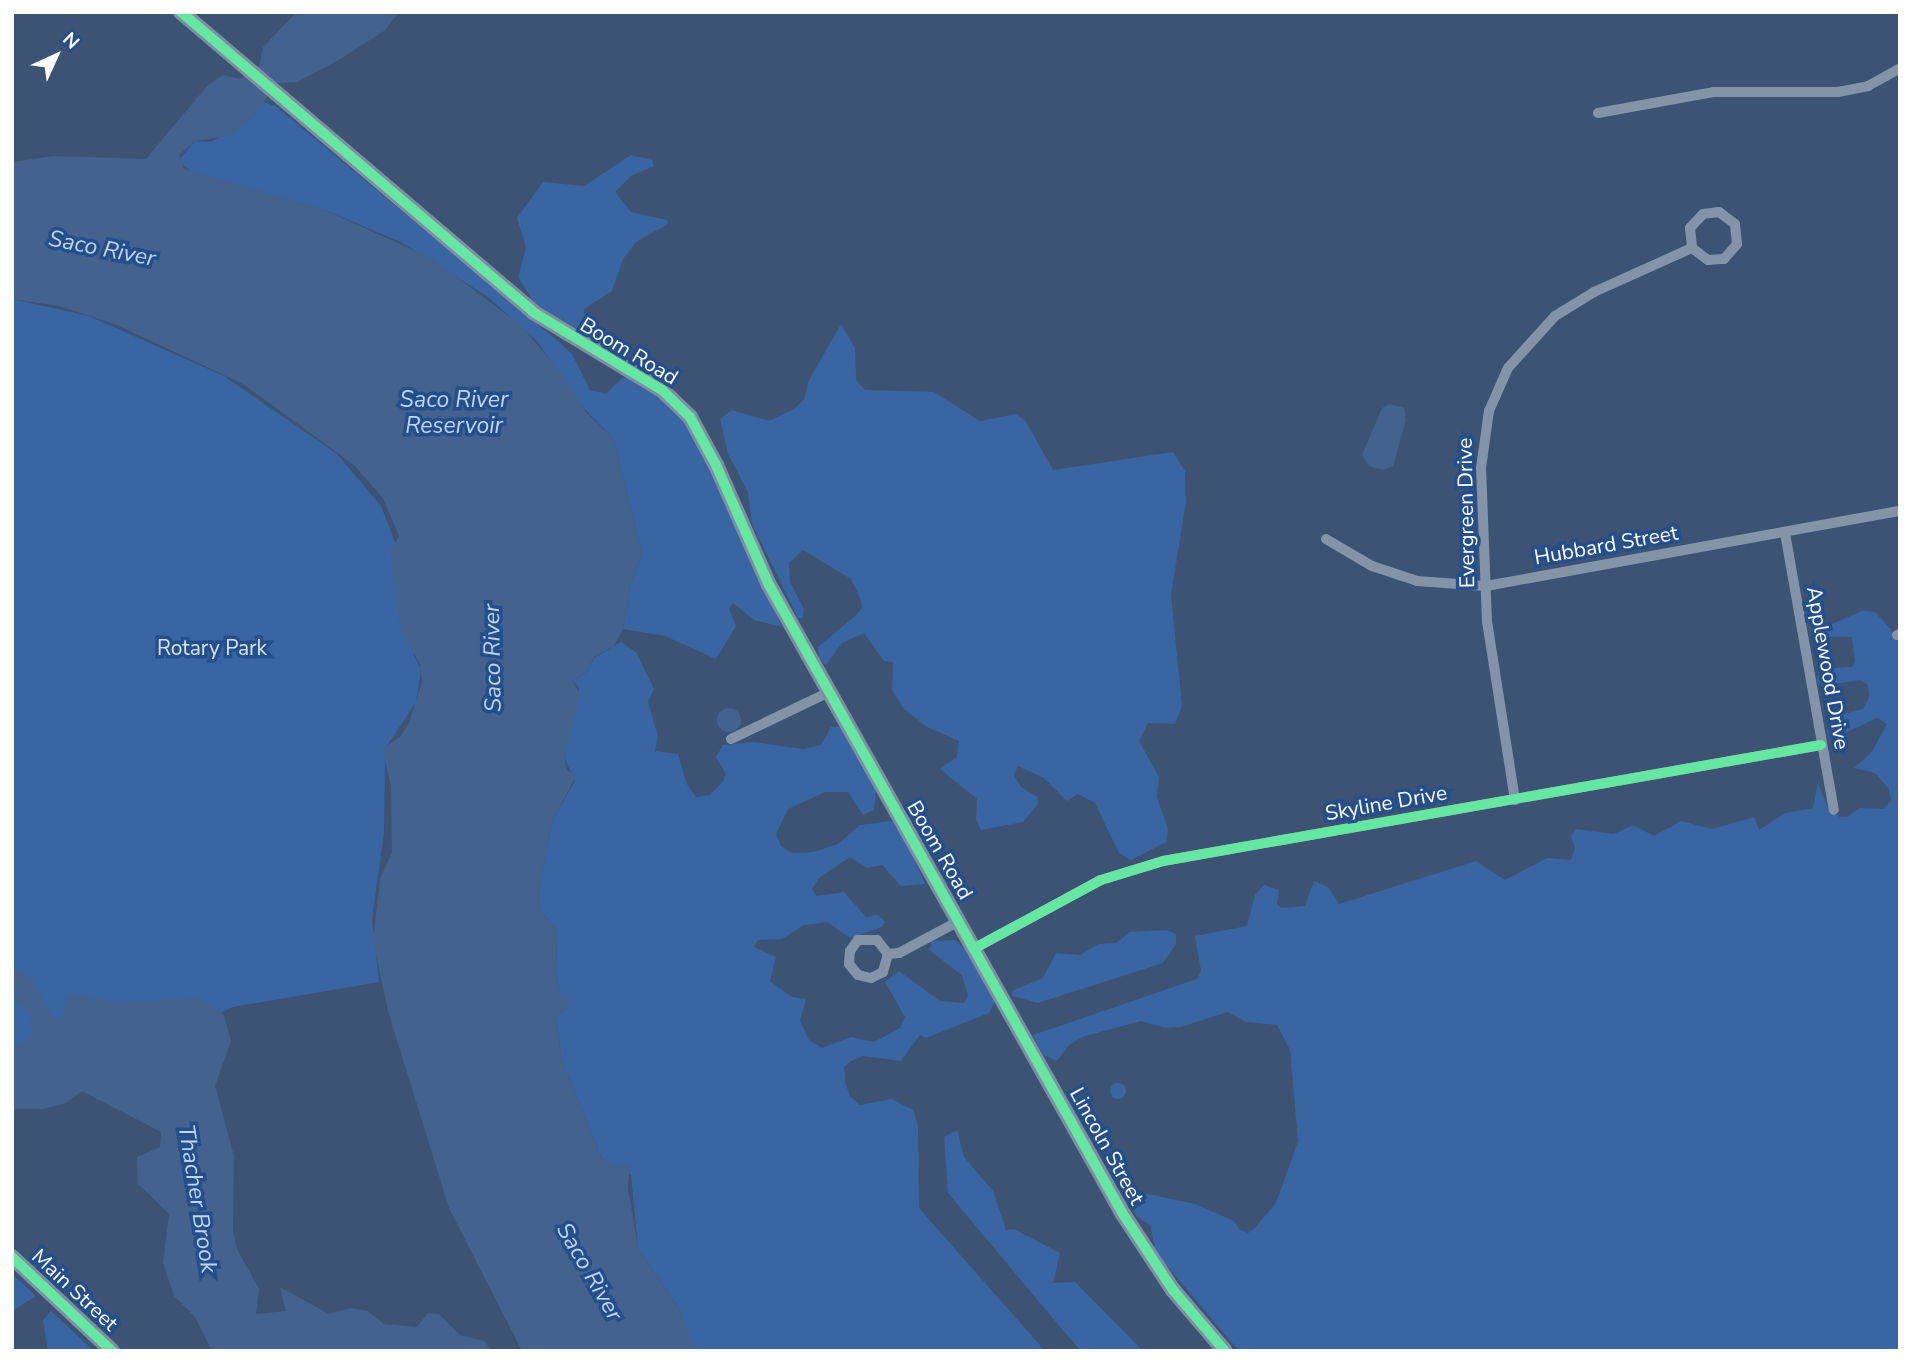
<!DOCTYPE html>
<style>
body{margin:0}
#map{position:relative;width:1912px;height:1363px;overflow:hidden;background:#3c5374;font-family:"Nunito Sans",sans-serif}
div>[style]{position:absolute}
[style*='--x']{left:calc(var(--x)*1px);top:calc(var(--y)*1px);width:calc(var(--w)*1px);rotate:calc(var(--a)*1deg)}
.green>*{inset:0;background:#3965a2}
.round{border-radius:50%}
.water>*{inset:0;background:#43628d}
.street>*{height:10px;margin:-5px;padding:0 5px;transform-origin:5px;border-radius:5px;background:#8394a9}
.secondary>*{height:16px;margin:-8px;padding:0 8px;transform-origin:8px;border-radius:8px;background:#7f8ea5}
.cycleway>*{height:10px;margin:-5px;padding:0 5px;transform-origin:5px;border-radius:5px;background:#66e7a1}
span{translate:-50% -50%;white-space:nowrap;text-align:center;line-height:1.15;-webkit-text-stroke:7px #244f8c;paint-order:stroke}
.street-label{font-size:21px;color:#fff}
.park-label{font-size:21px;color:#d7e5f8}
.water-label{font-size:23px;color:#bfd5f2;font-style:italic}
.frame{position:absolute;inset:0;border:14px solid #fff;pointer-events:none}
.north{position:absolute;left:21px;top:21px;width:70px;height:70px;-webkit-text-stroke:5px #244f8c;paint-order:stroke;rotate:45deg;font-size:19px;font-weight:700;line-height:28px;text-align:center;color:#fff}
.north::after{content:'';display:block;margin:auto;width:24px;height:32px;background:#fff;clip-path:polygon(50% 0,100% 100%,50% 72%,0 100%)}
</style>
<div id="map">
<div class="green">
<i style="clip-path:polygon(262px 101px,277px 107px,559px 342px,572px 354px,590px 390px,606px 394px,622px 378px,631px 378px,674px 408px,699px 445px,782px 627px,754px 620px,733px 603px,729px 609px,736px 626px,716px 659px,665px 636px,623px 629px,631px 583px,642px 554px,613px 438px,576px 400px,537px 341px,488px 297px,401px 242px,327px 211px,192px 172px,178px 161px,195px 141px,211px 142px,253px 117px)"></i>
<i style="clip-path:polygon(631px 155px,652px 160px,654px 166px,631px 176px,615px 192px,631px 212px,667px 220px,668px 224px,636px 242px,623px 259px,612px 291px,584px 309px,586px 334px,534px 303px,518px 277px,526px 247px,517px 218px,543px 182px,584px 186px)"></i>
<i style="clip-path:polygon(12px 299px,89px 316px,224px 376px,337px 454px,381px 506px,402px 560px,414px 656px,421px 669px,416px 702px,385px 749px,384px 833px,372px 919px,379px 982px,233px 1007px,136px 1051px,12px 1068px)"></i>
<i style="clip-path:polygon(841px 324px,855px 348px,856px 380px,865px 390px,934px 392px,980px 421px,1015px 414px,1025px 420px,1053px 470px,1173px 452px,1185px 471px,1186px 502px,1171px 595px,1182px 706px,1175px 724px,1148px 723px,1139px 741px,1159px 777px,1157px 797px,1168px 830px,1166px 842px,1131px 860px,1119px 853px,1095px 803px,1078px 794px,1067px 801px,1044px 778px,1018px 766px,1014px 775px,1021px 787px,1037px 797px,1038px 804px,1023px 822px,981px 830px,976px 819px,977px 799px,940px 769px,957px 757px,959px 741px,927px 727px,904px 709px,892px 690px,893px 662px,884px 661px,864px 633px,842px 643px,826px 665px,819px 658px,818px 647px,855px 616px,862px 608px,861px 600px,851px 579px,803px 550px,789px 563px,790px 582px,804px 609px,803px 618px,798px 618px,752px 524px,748px 492px,728px 454px,720px 419px,732px 410px,769px 421px,794px 409px,804px 399px,809px 380px)"></i>
<i style="clip-path:polygon(1862px 611px,1875px 612px,1900px 640px,1900px 1351px,1239px 1351px,1156px 1253px,1150px 1225px,1136px 1216px,1128px 1198px,1148px 1194px,1195px 1204px,1234px 1221px,1239px 1229px,1248px 1233px,1254px 1229px,1276px 1203px,1298px 1141px,1290px 1050px,1277px 1025px,1246px 1022px,1228px 1012px,1181px 1027px,1165px 1028px,1141px 1021px,1082px 1037px,1069px 1045px,1057px 1061px,1042px 1054px,1033px 1035px,1197px 979px,1201px 971px,1195px 936px,1247px 926px,1255px 895px,1264px 885px,1279px 890px,1277px 904px,1281px 908px,1305px 906px,1314px 881px,1328px 887px,1339px 904px,1476px 861px,1505px 880px,1547px 858px,1571px 860px,1575px 848px,1571px 836px,1576px 829px,1614px 834px,1633px 825px,1654px 836px,1681px 821px,1712px 829px,1754px 817px,1759px 830px,1785px 813px,1813px 808px,1818px 783px,1829px 811px,1840px 817px,1847px 817px,1860px 808px,1883px 809px,1891px 801px,1889px 789px,1875px 773px,1854px 768px,1871px 753px,1887px 724px,1877px 718px,1830px 740px,1827px 730px,1837px 716px,1863px 709px,1869px 698px,1868px 685px,1860px 680px,1823px 686px,1817px 681px,1818px 675px,1834px 668px,1852px 667px,1855px 661px,1852px 637px,1825px 637px,1823px 628px)"></i>
<i style="clip-path:polygon(621px 642px,636px 652px,654px 689px,648px 702px,658px 737px,655px 751px,678px 754px,687px 784px,696px 797px,710px 795px,724px 780px,726px 774px,716px 757px,723px 745px,754px 742px,803px 749px,821px 745px,831px 727px,841px 727px,876px 788px,874px 810px,863px 815px,848px 792px,825px 792px,788px 809px,776px 834px,781px 846px,792px 853px,813px 852px,838px 844px,860px 825px,891px 821px,900px 826px,925px 884px,901px 886px,882px 865px,867px 868px,850px 857px,819px 878px,812px 889px,817px 896px,844px 892px,866px 917px,877px 915px,885px 921px,882px 927px,850px 938px,827px 922px,804px 925px,782px 939px,758px 940px,754px 947px,776px 957px,770px 981px,792px 997px,806px 999px,800px 1021px,809px 1040px,822px 1048px,851px 1037px,874px 1042px,900px 1028px,905px 1017px,885px 982px,899px 971px,940px 1001px,964px 1003px,968px 996px,962px 975px,929px 950px,932px 941px,955px 940px,974px 958px,995px 1002px,989px 1013px,926px 1038px,920px 1035px,901px 1061px,863px 1056px,851px 1061px,844px 1067px,845px 1082px,850px 1096px,860px 1105px,892px 1099px,913px 1110px,918px 1125px,919px 1208px,1045px 1351px,696px 1351px,690px 1342px,679px 1309px,638px 1248px,631px 1175px,602px 1159px,562px 1061px,556px 1016px,571px 1005px,559px 990px,556px 974px,557px 930px,540px 910px,538px 894px,553px 819px,575px 781px,564px 757px,579px 688px,573px 681px,588px 671px,594px 658px)"></i>
<i style="clip-path:polygon(1167px 930px,1176px 934px,1176px 944px,1163px 963px,1038px 1003px,1012px 996px,1012px 991px,1043px 978px,1056px 953px,1080px 955px,1099px 944px,1116px 943px,1130px 932px)"></i>
<i class="round" style="left:1110px;top:1083px;width:16px;height:16px"></i>
<i style="clip-path:polygon(957px 1130px,964px 1157px,993px 1191px,1006px 1230px,1014px 1229px,1060px 1253px,1053px 1283px,1075px 1282px,1143px 1351px,1081px 1351px,1067px 1335px,948px 1193px,944px 1137px)"></i>
<i style="clip-path:polygon(14px 1276px,36px 1296px,12px 1311px,12px 1277px)"></i>
<i style="clip-path:polygon(51px 1311px,81px 1339px,94px 1351px,48px 1351px,43px 1320px)"></i>
</div>
<div class="water">
<i style="clip-path:polygon(297px 12px,399px 12px,384px 31px,337px 61px,297px 82px,277px 83px,253px 117px,229px 136px,195px 141px,179px 155px,184px 169px,327px 211px,431px 258px,522px 326px,563px 376px,585px 411px,613px 438px,642px 554px,631px 583px,623px 629px,614px 646px,594px 657px,588px 671px,573px 681px,580px 694px,564px 757px,567px 770px,577px 775px,553px 819px,538px 895px,540px 910px,557px 930px,556px 974px,559px 990px,572px 1005px,556px 1016px,562px 1061px,602px 1159px,616px 1166px,630px 1164px,628px 1188px,638px 1248px,679px 1309px,696px 1351px,522px 1351px,449px 1208px,388px 1011px,373px 941px,380px 878px,392px 853px,391px 786px,382px 749px,400px 737px,409px 723px,422px 682px,420px 664px,401px 632px,390px 551px,399px 536px,383px 498px,354px 465px,243px 384px,117px 325px,59px 306px,12px 299px,12px 162px,54px 156px,146px 159px,207px 86px,223px 75px,240px 79px,259px 67px,263px 47px)"></i>
<i style="clip-path:polygon(1390px 404px,1404px 408px,1406px 420px,1393px 466px,1383px 470px,1369px 466px,1362px 455px,1382px 408px)"></i>
<i class="round" style="left:717px;top:708px;width:24px;height:24px"></i>
<i style="clip-path:polygon(12px 966px,31px 978px,53px 1018px,64px 1016px,64px 1001px,71px 995px,117px 1002px,200px 998px,224px 1015px,231px 1041px,215px 1086px,234px 1156px,233px 1231px,237px 1249px,259px 1289px,256px 1314px,286px 1311px,280px 1287px,329px 1314px,350px 1308px,368px 1311px,384px 1324px,417px 1327px,428px 1313px,439px 1314px,460px 1335px,484px 1341px,493px 1351px,212px 1351px,195px 1317px,174px 1296px,163px 1263px,169px 1214px,138px 1184px,137px 1157px,160px 1147px,161px 1132px,82px 1091px,66px 1103px,43px 1109px,12px 1109px,12px 1036px,17px 1047px,31px 1036px,32px 1026px,30px 1012px,12px 996px)"></i>
</div>
<div class="street">
<i style="--x:1598;--y:113;--w:117;--a:-10.3"></i>
<i style="--x:1713;--y:92;--w:125;--a:0"></i>
<i style="--x:1838;--y:92;--w:31;--a:-11"></i>
<i style="--x:1868;--y:86;--w:37;--a:-29"></i>
<i style="--x:1785;--y:533;--w:281;--a:80"></i>
<i style="--x:1326;--y:539;--w:53;--a:30.4"></i>
<i style="--x:1372;--y:566;--w:47;--a:18.4"></i>
<i style="--x:1417;--y:581;--w:69;--a:4.1"></i>
<i style="--x:1486;--y:586;--w:421;--a:-10.3"></i>
<i style="--x:1897;--y:635;--w:3;--a:-18"></i>
<i style="--x:731;--y:739;--w:109;--a:-25.6"></i>
<i style="--x:1515;--y:800;--w:180;--a:-98.9"></i>
<i style="--x:1487;--y:622;--w:154;--a:-92.2"></i>
<i style="--x:1481;--y:468;--w:58;--a:-82"></i>
<i style="--x:1489;--y:411;--w:47;--a:-66.2"></i>
<i style="--x:1508;--y:368;--w:70;--a:-47.9"></i>
<i style="--x:1555;--y:316;--w:46;--a:-31.6"></i>
<i style="--x:1594;--y:292;--w:107;--a:-24.2"></i>
<i style="--x:1692;--y:248;--w:20;--a:37"></i>
<i style="--x:1708;--y:260;--w:16;--a:-4"></i>
<i style="--x:1724;--y:259;--w:20;--a:-49"></i>
<i style="--x:1737;--y:244;--w:20;--a:-96"></i>
<i style="--x:1735;--y:224;--w:20;--a:-143"></i>
<i style="--x:1719;--y:212;--w:16;--a:173"></i>
<i style="--x:1703;--y:214;--w:19;--a:133"></i>
<i style="--x:1690;--y:228;--w:20;--a:84"></i>
<i style="--x:975;--y:948;--w:143;--a:-28.4"></i>
<i style="--x:1101;--y:880;--w:65;--a:-17"></i>
<i style="--x:1163;--y:861;--w:668;--a:-10"></i>
<i style="--x:888;--y:954;--w:19;--a:106"></i>
<i style="--x:883;--y:972;--w:13;--a:153"></i>
<i style="--x:871;--y:978;--w:13;--a:-167"></i>
<i style="--x:858;--y:975;--w:14;--a:-129"></i>
<i style="--x:849;--y:964;--w:13;--a:-86"></i>
<i style="--x:850;--y:951;--w:14;--a:-54"></i>
<i style="--x:858;--y:940;--w:19;--a:0"></i>
<i style="--x:877;--y:940;--w:18;--a:52"></i>
<i style="--x:888;--y:954;--w:11;--a:-5"></i>
<i style="--x:899;--y:953;--w:68;--a:-28.1"></i>
</div>
<div class="secondary">
<i style="--x:181;--y:12;--w:462;--a:40.4"></i>
<i style="--x:533;--y:312;--w:151;--a:31.2"></i>
<i style="--x:662;--y:390;--w:39;--a:44"></i>
<i style="--x:690;--y:417;--w:55;--a:61.6"></i>
<i style="--x:716;--y:465;--w:131;--a:66.2"></i>
<i style="--x:769;--y:585;--w:722;--a:60.63"></i>
<i style="--x:1123;--y:1214;--w:91;--a:56.7"></i>
<i style="--x:1173;--y:1290;--w:80;--a:49.6"></i>
<i style="--x:12;--y:1257;--w:137;--a:43.2"></i>
</div>
<div class="cycleway">
<i style="--x:181;--y:12;--w:462;--a:40.4"></i>
<i style="--x:533;--y:312;--w:151;--a:31.2"></i>
<i style="--x:662;--y:390;--w:39;--a:44"></i>
<i style="--x:690;--y:417;--w:55;--a:61.6"></i>
<i style="--x:716;--y:465;--w:131;--a:66.2"></i>
<i style="--x:769;--y:585;--w:722;--a:60.63"></i>
<i style="--x:1123;--y:1214;--w:91;--a:56.7"></i>
<i style="--x:1173;--y:1290;--w:80;--a:49.6"></i>
<i style="--x:975;--y:948;--w:143;--a:-28.4"></i>
<i style="--x:1101;--y:880;--w:65;--a:-17"></i>
<i style="--x:1163;--y:861;--w:668;--a:-10"></i>
<i style="--x:12;--y:1257;--w:137;--a:43.2"></i>
</div>
<div class="street-label">
<span style="left:629px;top:351px;rotate:31deg">Boom Road</span>
<span style="left:1466px;top:513px;rotate:-91deg">Evergreen Drive</span>
<span style="left:1606px;top:545px;rotate:-10deg">Hubbard Street</span>
<span style="left:1828px;top:668px;rotate:80deg">Applewood Drive</span>
<span style="left:1386px;top:803px;rotate:-10deg">Skyline Drive</span>
<span style="left:940px;top:850px;rotate:60deg">Boom Road</span>
<span style="left:1107px;top:1146px;rotate:61deg">Lincoln Street</span>
<span style="left:75px;top:1290px;rotate:43deg">Main Street</span>
</div>
<div class="park-label">
<span style="left:212px;top:648px">Rotary Park</span>
</div>
<div class="water-label">
<span style="left:102px;top:249px;rotate:11deg">Saco River</span>
<span style="left:454px;top:413px">Saco River<br>Reservoir</span>
<span style="left:493px;top:658px;rotate:-91deg">Saco River</span>
<span style="left:197px;top:1199px;rotate:81deg">Thacher Brook</span>
<span style="left:589px;top:1272px;rotate:60deg">Saco River</span>
</div>
<div class="frame"></div>
<div class="north">N</div>
</div>
